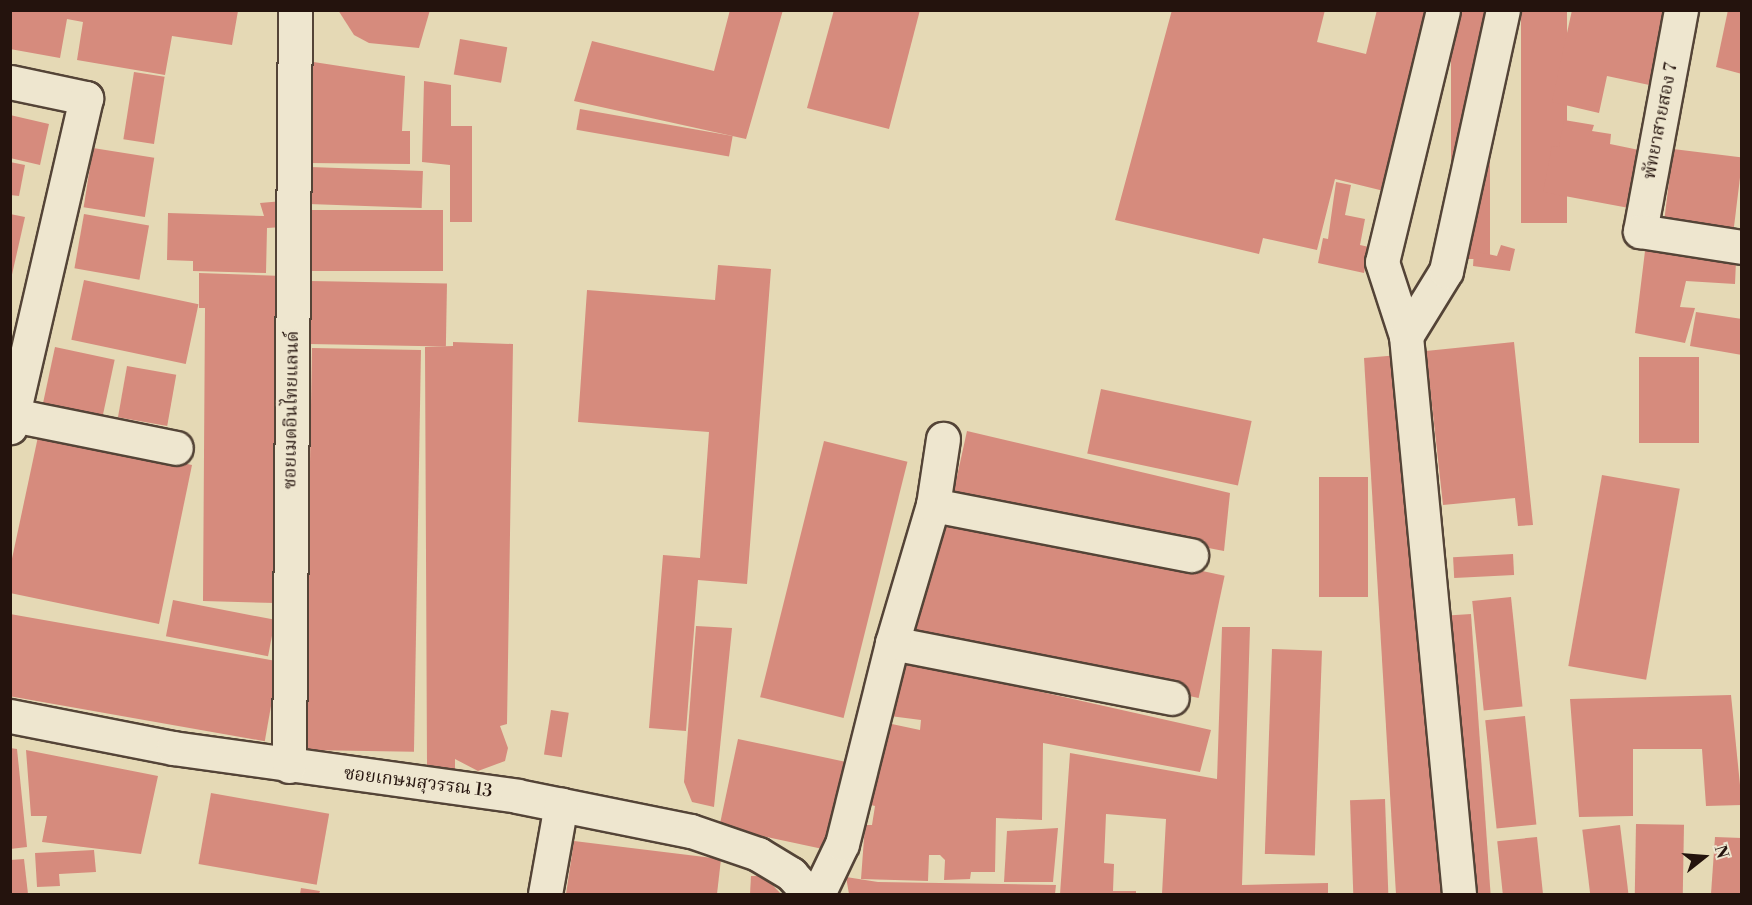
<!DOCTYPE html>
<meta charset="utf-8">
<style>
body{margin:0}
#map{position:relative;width:1752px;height:905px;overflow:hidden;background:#e5d9b5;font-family:"Libre Bodoni","Noto Serif Thai",serif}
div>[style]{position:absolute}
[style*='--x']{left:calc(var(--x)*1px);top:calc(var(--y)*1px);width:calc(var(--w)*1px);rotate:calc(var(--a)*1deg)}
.building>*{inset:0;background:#d68b7d;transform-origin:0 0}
.roads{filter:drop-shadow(2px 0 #544437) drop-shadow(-2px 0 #544437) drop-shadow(0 2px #544437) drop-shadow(0 -2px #544437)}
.minor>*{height:33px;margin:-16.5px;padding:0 16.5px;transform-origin:16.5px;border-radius:16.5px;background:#eee6cf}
span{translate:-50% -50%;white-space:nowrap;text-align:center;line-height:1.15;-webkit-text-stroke:5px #eee6cf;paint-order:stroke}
.street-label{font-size:18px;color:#24130d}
.frame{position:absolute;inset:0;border:12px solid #24130d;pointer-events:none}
.north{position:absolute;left:1674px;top:827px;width:60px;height:60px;-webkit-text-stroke:4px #eee6cf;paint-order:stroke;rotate:73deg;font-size:16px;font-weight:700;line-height:24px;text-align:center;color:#24130d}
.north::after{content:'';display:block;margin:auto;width:21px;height:27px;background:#24130d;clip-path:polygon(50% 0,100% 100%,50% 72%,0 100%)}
</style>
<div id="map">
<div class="building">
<i style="clip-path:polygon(10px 10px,233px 10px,238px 11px,232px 45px,172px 36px,165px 75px,77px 60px,83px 22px,67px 19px,60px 58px,10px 49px)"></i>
<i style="clip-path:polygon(338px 10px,430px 10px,419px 48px,369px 43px,354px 35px)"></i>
<i style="clip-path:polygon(730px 10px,783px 10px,746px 139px,574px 101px,592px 41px,714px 71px)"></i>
<i style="clip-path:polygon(834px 10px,920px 10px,889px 129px,807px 108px)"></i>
<i style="clip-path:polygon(1172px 10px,1325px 10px,1317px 42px,1366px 54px,1377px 10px,1432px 10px,1388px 192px,1335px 179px,1317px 250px,1263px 238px,1259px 254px,1115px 220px)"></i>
<i style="left:1451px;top:10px;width:39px;height:249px"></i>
<i style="left:1521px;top:10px;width:46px;height:213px"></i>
<i style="clip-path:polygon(1572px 10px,1670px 10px,1654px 86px,1607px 76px,1599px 113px,1552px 102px)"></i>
<i style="clip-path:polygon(1728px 10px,1742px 10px,1742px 74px,1716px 67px)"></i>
<i style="left:460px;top:39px;width:48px;height:36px;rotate:10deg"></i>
<i style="clip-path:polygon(307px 61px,405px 76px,402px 131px,410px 131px,410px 164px,308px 163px)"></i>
<i style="left:134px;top:72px;width:31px;height:68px;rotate:9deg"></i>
<i style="clip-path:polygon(424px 81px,451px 85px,451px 126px,472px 126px,472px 222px,450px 222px,450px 165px,422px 162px)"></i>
<i style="left:580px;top:109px;width:155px;height:21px;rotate:10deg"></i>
<i style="clip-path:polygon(10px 115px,49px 124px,40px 165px,10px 158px)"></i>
<i style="clip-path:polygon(1564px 120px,1594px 125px,1592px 131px,1611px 134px,1610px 144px,1639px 150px,1629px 208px,1543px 192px,1552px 146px,1559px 147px)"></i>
<i style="left:93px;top:148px;width:62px;height:60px;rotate:9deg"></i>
<i style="left:1673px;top:149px;width:70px;height:71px;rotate:7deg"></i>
<i style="clip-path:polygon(10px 162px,25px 165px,19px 196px,10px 195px)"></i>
<i style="left:310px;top:167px;width:113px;height:37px;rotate:2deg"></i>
<i style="clip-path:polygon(1336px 182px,1351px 185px,1345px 215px,1365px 219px,1360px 245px,1369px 247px,1364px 273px,1318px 263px,1323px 238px,1328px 239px)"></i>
<i style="clip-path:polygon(283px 201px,283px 227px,267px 228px,266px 273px,193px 271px,193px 261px,167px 260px,168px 213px,264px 216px,260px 203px)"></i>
<i style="left:310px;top:210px;width:133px;height:61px"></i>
<i style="clip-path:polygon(10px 214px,25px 217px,11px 279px,10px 279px)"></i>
<i style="left:84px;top:214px;width:66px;height:55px;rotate:10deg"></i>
<i style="clip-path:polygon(1501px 245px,1515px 249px,1510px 271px,1473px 266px,1474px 251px,1497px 256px)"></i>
<i style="clip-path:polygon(1645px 251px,1736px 261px,1735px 284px,1686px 281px,1680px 307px,1695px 308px,1685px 343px,1635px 333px)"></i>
<i style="clip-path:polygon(718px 265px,771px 269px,747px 584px,698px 580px,686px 731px,649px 728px,663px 555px,700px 558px,709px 432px,578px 422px,587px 290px,715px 300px)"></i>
<i style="clip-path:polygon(199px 273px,283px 276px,276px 603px,203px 601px,205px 308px,199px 308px)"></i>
<i style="left:84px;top:280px;width:117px;height:61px;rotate:12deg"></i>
<i style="left:310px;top:281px;width:137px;height:63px;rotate:1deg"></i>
<i style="clip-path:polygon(1696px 312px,1742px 319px,1742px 355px,1690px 346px)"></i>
<i style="clip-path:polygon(453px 342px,513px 344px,507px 724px,500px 726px,508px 748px,505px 761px,478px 771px,455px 759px,455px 770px,427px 765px,425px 347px,453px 346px)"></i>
<i style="clip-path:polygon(1514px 342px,1533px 525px,1518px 526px,1515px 498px,1443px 505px,1426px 351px)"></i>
<i style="left:55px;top:347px;width:61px;height:63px;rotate:12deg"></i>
<i style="left:312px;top:348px;width:109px;height:402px;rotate:1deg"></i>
<i style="clip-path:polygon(1399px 355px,1445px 894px,1396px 894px,1364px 358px)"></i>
<i style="left:1639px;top:357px;width:60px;height:86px"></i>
<i style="left:127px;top:366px;width:50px;height:52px;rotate:10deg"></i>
<i style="left:1101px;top:389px;width:154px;height:66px;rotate:12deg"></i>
<i style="clip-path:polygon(967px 431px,1230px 493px,1224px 551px,952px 499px)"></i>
<i style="clip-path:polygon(39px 432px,192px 465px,159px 624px,10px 593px,10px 568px)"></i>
<i style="left:824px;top:441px;width:86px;height:264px;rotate:14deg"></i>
<i style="left:1602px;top:475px;width:79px;height:194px;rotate:10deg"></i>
<i style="left:1319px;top:477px;width:49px;height:120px"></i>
<i style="left:939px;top:515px;width:292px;height:125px;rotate:12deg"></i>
<i style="left:1513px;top:554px;width:21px;height:60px;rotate:87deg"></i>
<i style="left:1511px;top:597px;width:110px;height:39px;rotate:84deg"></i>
<i style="left:173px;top:600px;width:104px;height:37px;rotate:11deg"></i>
<i style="left:10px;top:614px;width:273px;height:81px;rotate:10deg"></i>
<i style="left:1471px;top:614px;width:281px;height:23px;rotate:86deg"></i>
<i style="clip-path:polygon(696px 626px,732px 628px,714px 807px,692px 802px,684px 782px)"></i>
<i style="clip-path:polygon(1222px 627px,1250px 627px,1242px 885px,1328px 883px,1328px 894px,1162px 894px,1166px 819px,1106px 814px,1104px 863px,1114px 864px,1113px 891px,1136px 891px,1136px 894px,1060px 894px,1070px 753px,1217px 779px)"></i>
<i style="left:1272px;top:649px;width:50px;height:205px;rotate:2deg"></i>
<i style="clip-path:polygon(903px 661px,1211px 730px,1200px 772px,1043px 743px,1042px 820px,996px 818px,995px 872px,971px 872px,970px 879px,944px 880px,945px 860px,940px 855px,929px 855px,928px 881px,861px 879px,865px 825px,872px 825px,875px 806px,871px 805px,887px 723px,920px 730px,921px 720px,890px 716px)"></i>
<i style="clip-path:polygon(1731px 695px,1742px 805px,1706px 806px,1702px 749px,1633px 749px,1633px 816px,1579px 817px,1570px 699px)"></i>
<i style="left:551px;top:710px;width:18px;height:45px;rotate:9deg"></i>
<i style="left:1525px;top:716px;width:109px;height:40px;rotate:84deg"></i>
<i style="left:738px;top:739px;width:113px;height:90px;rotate:12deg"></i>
<i style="clip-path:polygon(10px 748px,17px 749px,27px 847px,10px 849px)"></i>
<i style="clip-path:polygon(26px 750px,158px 776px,141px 854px,42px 842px,47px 816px,31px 816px)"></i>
<i style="left:211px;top:793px;width:120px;height:72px;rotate:10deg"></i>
<i style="left:1385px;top:799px;width:95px;height:35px;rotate:88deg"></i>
<i style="left:1636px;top:824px;width:48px;height:70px;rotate:1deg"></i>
<i style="left:1620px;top:825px;width:70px;height:38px;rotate:83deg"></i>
<i style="clip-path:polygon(1058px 828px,1053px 882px,1004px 882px,1007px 831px)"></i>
<i style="left:1537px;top:837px;width:57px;height:40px;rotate:84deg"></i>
<i style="clip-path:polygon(1715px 837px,1742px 838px,1742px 894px,1711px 894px)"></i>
<i style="clip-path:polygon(574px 841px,721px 859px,717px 894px,566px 894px)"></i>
<i style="clip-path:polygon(94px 850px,96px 872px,59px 874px,60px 886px,37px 887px,35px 853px)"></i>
<i style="clip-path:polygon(24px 859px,28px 894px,10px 894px,10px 860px)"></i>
<i style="clip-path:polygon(751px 876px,764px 876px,781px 894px,750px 894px)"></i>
<i style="clip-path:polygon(846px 877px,878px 882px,1056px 885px,1055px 894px,849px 894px)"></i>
<i style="clip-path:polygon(301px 888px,320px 891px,319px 894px,300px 894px)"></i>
</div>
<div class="roads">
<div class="minor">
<i style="--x:1443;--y:10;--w:259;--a:103.6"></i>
<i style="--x:1382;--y:262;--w:78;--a:72"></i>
<i style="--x:1406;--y:336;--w:561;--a:84.57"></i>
<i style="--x:1681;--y:10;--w:225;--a:100.5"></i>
<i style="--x:1640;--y:231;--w:103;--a:8.9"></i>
<i style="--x:10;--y:82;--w:78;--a:11.9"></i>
<i style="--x:86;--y:98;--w:338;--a:103"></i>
<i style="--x:1406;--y:336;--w:76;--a:-58.4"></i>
<i style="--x:1446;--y:271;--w:267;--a:-77.7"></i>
<i style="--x:13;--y:415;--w:166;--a:11.4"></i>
<i style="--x:933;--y:505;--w:263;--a:11"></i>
<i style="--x:892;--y:643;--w:285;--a:11.1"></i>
<i style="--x:10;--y:716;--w:166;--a:11.1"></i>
<i style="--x:173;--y:748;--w:347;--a:7.9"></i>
<i style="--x:517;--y:796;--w:177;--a:11.4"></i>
<i style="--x:691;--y:831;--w:71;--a:18.9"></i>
<i style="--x:758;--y:854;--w:39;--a:31"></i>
<i style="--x:791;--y:874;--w:27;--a:48"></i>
<i style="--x:289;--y:766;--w:756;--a:-89.55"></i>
<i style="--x:545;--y:894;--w:91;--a:-79.9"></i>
<i style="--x:818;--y:894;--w:55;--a:-64.4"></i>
<i style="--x:842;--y:844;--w:207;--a:-76"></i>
<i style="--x:892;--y:643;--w:144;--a:-73.5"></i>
<i style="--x:933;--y:505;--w:67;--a:-81.4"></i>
</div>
</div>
<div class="street-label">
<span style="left:1661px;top:121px;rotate:-79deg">พัทยาสายสอง 7</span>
<span style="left:292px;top:410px;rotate:-89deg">ซอยเมดอินไทยแลนด์</span>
<span style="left:418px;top:783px;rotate:7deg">ซอยเกษมสุวรรณ 13</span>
</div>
<div class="frame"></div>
<div class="north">N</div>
</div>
